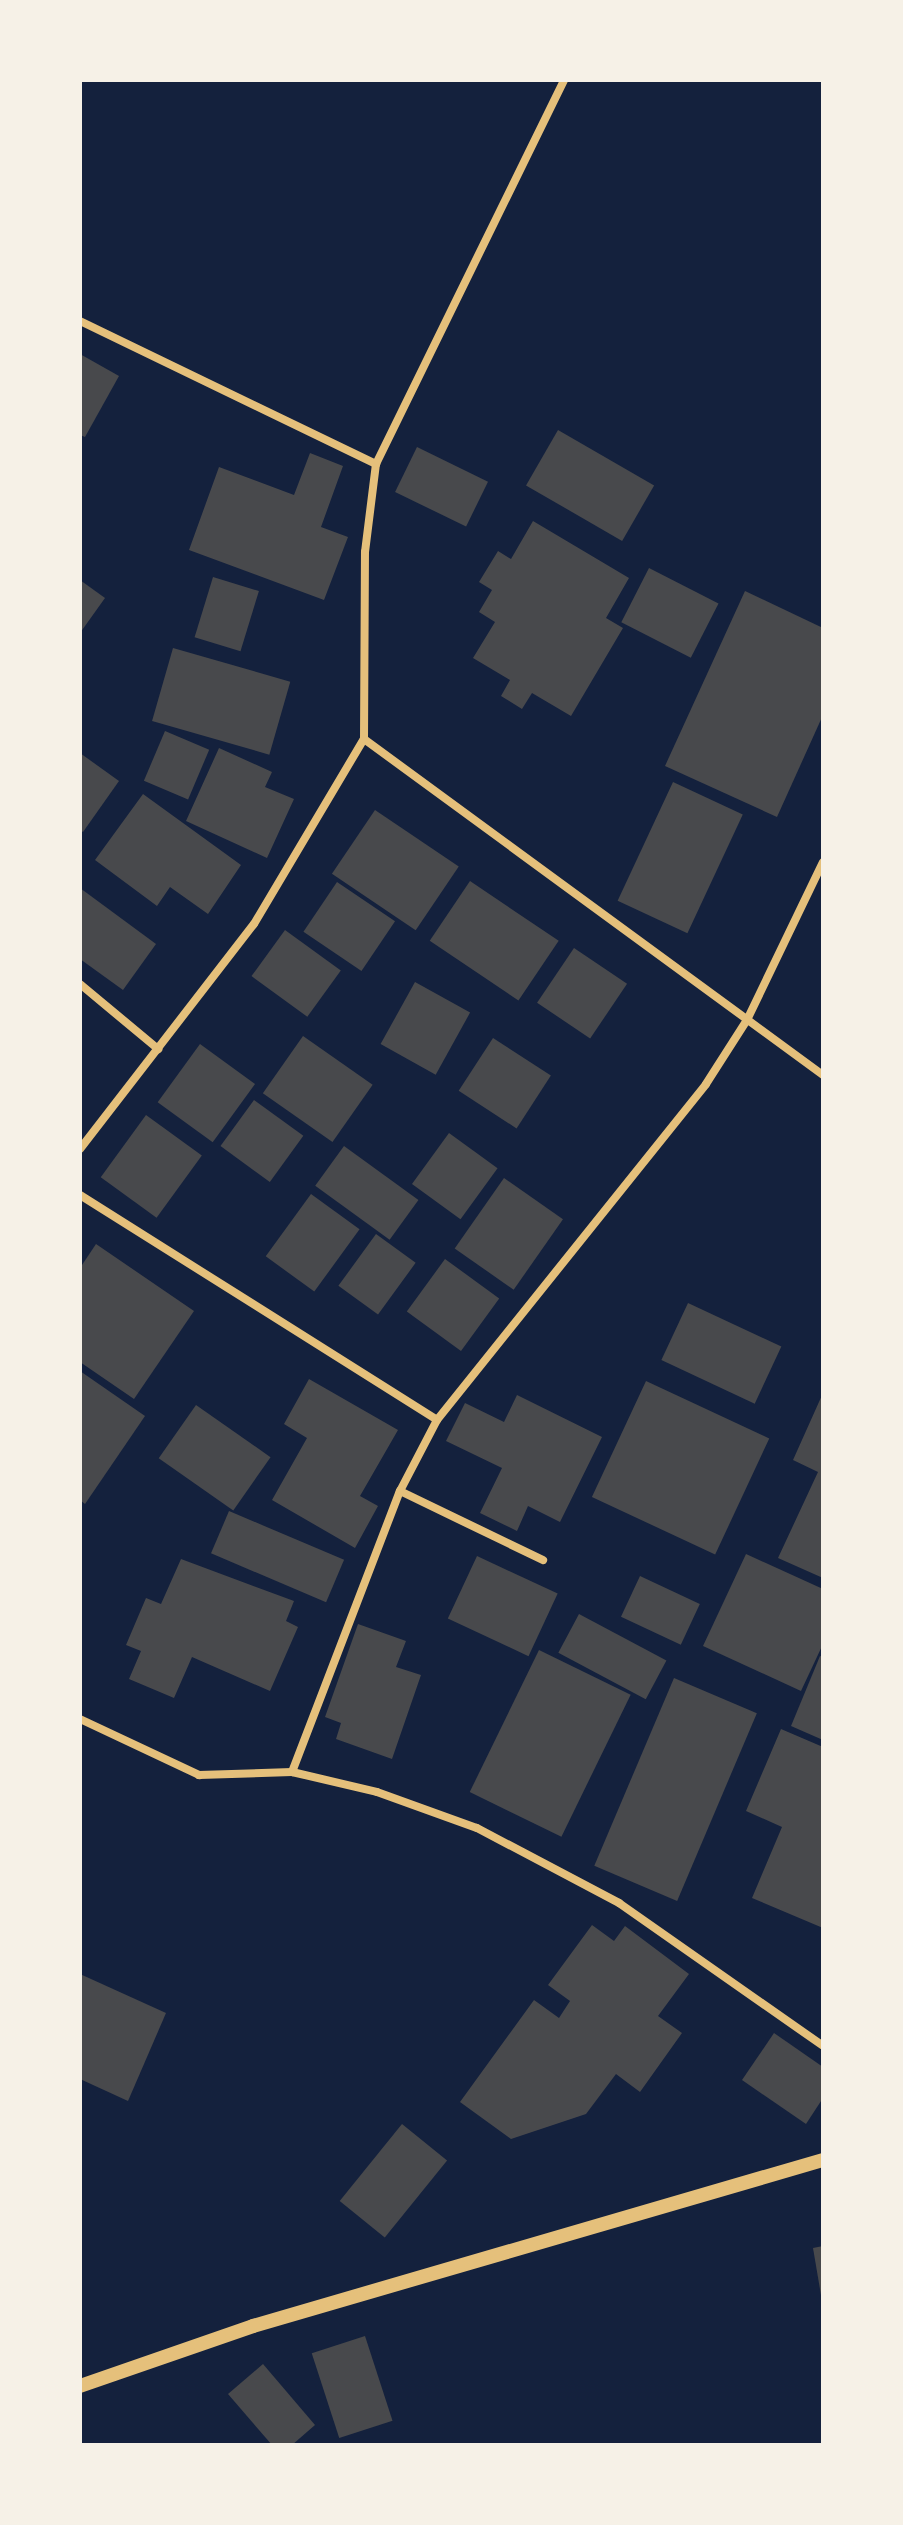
<!DOCTYPE html>
<style>
body{margin:0}
#map{position:relative;width:903px;height:2525px;overflow:hidden;background:#14213d;font-family:"Asap Condensed",sans-serif}
div>[style]{position:absolute}
[style*='--x']{left:calc(var(--x)*1px);top:calc(var(--y)*1px);width:calc(var(--w)*1px);rotate:calc(var(--a)*1deg)}
.building>*{inset:0;background:#48494c;transform-origin:0 0}
.minor>*{height:8px;margin:-4px;padding:0 4px;transform-origin:4px;border-radius:4px;background:#e5c07b}
.tertiary>*{height:14px;margin:-7px;padding:0 7px;transform-origin:7px;border-radius:7px;background:#e5c07b}
span{translate:-50% -50%;white-space:nowrap;text-align:center;line-height:1.15;-webkit-text-stroke:7px #f6f1e7;paint-order:stroke}
.frame{position:absolute;inset:0;border:82px solid #f6f1e7;pointer-events:none}
</style>
<div id="map">
<div class="building">
<i style="clip-path:polygon(80px 354px,119px 376px,85px 437px,80px 435px)"></i>
<i style="left:558px;top:430px;width:111px;height:64px;rotate:30deg"></i>
<i style="left:417px;top:447px;width:79px;height:50px;rotate:26deg"></i>
<i style="clip-path:polygon(310px 453px,343px 466px,321px 527px,348px 537px,324px 600px,189px 550px,219px 467px,294px 495px)"></i>
<i style="clip-path:polygon(533px 521px,629px 578px,606px 618px,623px 628px,571px 716px,532px 693px,522px 709px,501px 696px,510px 680px,473px 658px,495px 622px,479px 612px,492px 590px,479px 582px,498px 551px,511px 559px)"></i>
<i style="left:649px;top:568px;width:78px;height:61px;rotate:27deg"></i>
<i style="left:213px;top:577px;width:48px;height:63px;rotate:17deg"></i>
<i style="clip-path:polygon(80px 580px,105px 598px,80px 633px)"></i>
<i style="clip-path:polygon(745px 591px,823px 628px,823px 715px,777px 817px,665px 766px)"></i>
<i style="left:173px;top:648px;width:122px;height:76px;rotate:16deg"></i>
<i style="left:165px;top:731px;width:48px;height:54px;rotate:23deg"></i>
<i style="clip-path:polygon(219px 748px,272px 772px,265px 787px,294px 799px,267px 858px,186px 821px)"></i>
<i style="clip-path:polygon(80px 753px,119px 781px,83px 832px,80px 830px)"></i>
<i style="left:673px;top:782px;width:77px;height:131px;rotate:25deg"></i>
<i style="clip-path:polygon(143px 794px,241px 865px,208px 914px,170px 887px,157px 906px,95px 860px)"></i>
<i style="left:375px;top:810px;width:101px;height:77px;rotate:34deg"></i>
<i style="left:470px;top:881px;width:107px;height:72px;rotate:34deg"></i>
<i style="left:337px;top:882px;width:70px;height:60px;rotate:34deg"></i>
<i style="clip-path:polygon(80px 888px,156px 944px,123px 990px,80px 959px)"></i>
<i style="left:285px;top:930px;width:69px;height:57px;rotate:36deg"></i>
<i style="left:574px;top:948px;width:64px;height:66px;rotate:34deg"></i>
<i style="left:415px;top:982px;width:63px;height:71px;rotate:29deg"></i>
<i style="left:303px;top:1036px;width:85px;height:70px;rotate:35deg"></i>
<i style="left:493px;top:1038px;width:69px;height:63px;rotate:33deg"></i>
<i style="left:200px;top:1044px;width:68px;height:72px;rotate:36deg"></i>
<i style="left:254px;top:1100px;width:61px;height:57px;rotate:36deg"></i>
<i style="left:146px;top:1115px;width:69px;height:77px;rotate:36deg"></i>
<i style="left:449px;top:1133px;width:60px;height:63px;rotate:36deg"></i>
<i style="left:344px;top:1146px;width:92px;height:49px;rotate:36deg"></i>
<i style="left:504px;top:1178px;width:72px;height:86px;rotate:35deg"></i>
<i style="left:311px;top:1194px;width:60px;height:77px;rotate:36deg"></i>
<i style="left:376px;top:1234px;width:49px;height:64px;rotate:36deg"></i>
<i style="clip-path:polygon(96px 1244px,194px 1311px,134px 1399px,80px 1362px,80px 1268px)"></i>
<i style="left:445px;top:1259px;width:67px;height:65px;rotate:36deg"></i>
<i style="left:688px;top:1303px;width:103px;height:63px;rotate:25deg"></i>
<i style="clip-path:polygon(80px 1371px,145px 1416px,85px 1504px,80px 1500px)"></i>
<i style="clip-path:polygon(309px 1379px,398px 1430px,360px 1496px,378px 1506px,355px 1548px,272px 1500px,307px 1438px,284px 1424px)"></i>
<i style="left:646px;top:1381px;width:136px;height:128px;rotate:25deg"></i>
<i style="clip-path:polygon(823px 1393px,823px 1578px,778px 1558px,818px 1472px,793px 1460px)"></i>
<i style="clip-path:polygon(517px 1395px,602px 1437px,560px 1522px,528px 1506px,517px 1531px,480px 1513px,502px 1468px,446px 1441px,465px 1403px,504px 1422px)"></i>
<i style="left:196px;top:1405px;width:91px;height:65px;rotate:35deg"></i>
<i style="left:229px;top:1511px;width:125px;height:46px;rotate:23deg"></i>
<i style="clip-path:polygon(746px 1554px,823px 1589px,823px 1644px,801px 1691px,703px 1646px)"></i>
<i style="left:477px;top:1556px;width:89px;height:69px;rotate:25deg"></i>
<i style="clip-path:polygon(181px 1559px,294px 1601px,286px 1621px,298px 1627px,270px 1691px,192px 1657px,174px 1698px,129px 1679px,141px 1651px,126px 1645px,146px 1598px,161px 1604px)"></i>
<i style="left:640px;top:1576px;width:66px;height:45px;rotate:25deg"></i>
<i style="left:579px;top:1614px;width:99px;height:44px;rotate:28deg"></i>
<i style="clip-path:polygon(358px 1624px,406px 1641px,396px 1667px,421px 1675px,392px 1759px,336px 1739px,341px 1723px,325px 1717px)"></i>
<i style="left:539px;top:1650px;width:102px;height:158px;rotate:26deg"></i>
<i style="clip-path:polygon(820px 1656px,823px 1657px,823px 1740px,791px 1726px)"></i>
<i style="left:674px;top:1678px;width:90px;height:204px;rotate:23deg"></i>
<i style="clip-path:polygon(781px 1729px,823px 1747px,823px 1928px,752px 1898px,782px 1827px,746px 1811px)"></i>
<i style="clip-path:polygon(592px 1925px,614px 1941px,625px 1926px,689px 1974px,658px 2016px,682px 2033px,640px 2092px,616px 2074px,586px 2114px,511px 2139px,460px 2102px,534px 2000px,559px 2018px,570px 2001px,548px 1985px)"></i>
<i style="clip-path:polygon(80px 1974px,166px 2013px,128px 2101px,80px 2079px)"></i>
<i style="clip-path:polygon(774px 2033px,823px 2067px,823px 2098px,806px 2124px,742px 2080px)"></i>
<i style="left:402px;top:2124px;width:58px;height:99px;rotate:39deg"></i>
<i style="clip-path:polygon(823px 2246px,823px 2295px,821px 2295px,813px 2248px)"></i>
<i style="left:365px;top:2336px;width:89px;height:56px;rotate:72deg"></i>
<i style="clip-path:polygon(263px 2364px,315px 2425px,292px 2445px,272px 2445px,228px 2394px)"></i>
</div>
<div class="minor">
<i style="--x:80;--y:321;--w:329;--a:25.8"></i>
<i style="--x:364;--y:739;--w:569;--a:36.21"></i>
<i style="--x:80;--y:984;--w:102;--a:39.8"></i>
<i style="--x:80;--y:1149;--w:284;--a:-52.3"></i>
<i style="--x:254;--y:924;--w:215;--a:-59.3"></i>
<i style="--x:364;--y:739;--w:187;--a:-89.7"></i>
<i style="--x:365;--y:552;--w:89;--a:-82.9"></i>
<i style="--x:376;--y:464;--w:428;--a:-63.9"></i>
<i style="--x:80;--y:1195;--w:422;--a:32.2"></i>
<i style="--x:400;--y:1491;--w:159;--a:25.8"></i>
<i style="--x:80;--y:1719;--w:132;--a:25.2"></i>
<i style="--x:199;--y:1775;--w:93;--a:-1.8"></i>
<i style="--x:292;--y:1772;--w:87;--a:13.2"></i>
<i style="--x:377;--y:1792;--w:106;--a:19.8"></i>
<i style="--x:477;--y:1828;--w:161;--a:27.8"></i>
<i style="--x:619;--y:1903;--w:249;--a:35"></i>
<i style="--x:292;--y:1772;--w:301;--a:-69"></i>
<i style="--x:400;--y:1491;--w:80;--a:-62.5"></i>
<i style="--x:437;--y:1420;--w:430;--a:-51.3"></i>
<i style="--x:706;--y:1084;--w:76;--a:-57.4"></i>
<i style="--x:747;--y:1020;--w:175;--a:-64.3"></i>
</div>
<div class="tertiary">
<i style="--x:80;--y:2386;--w:183;--a:-19.1"></i>
<i style="--x:253;--y:2326;--w:594;--a:-16.24"></i>
</div>
<div class="frame"></div>
</div>
